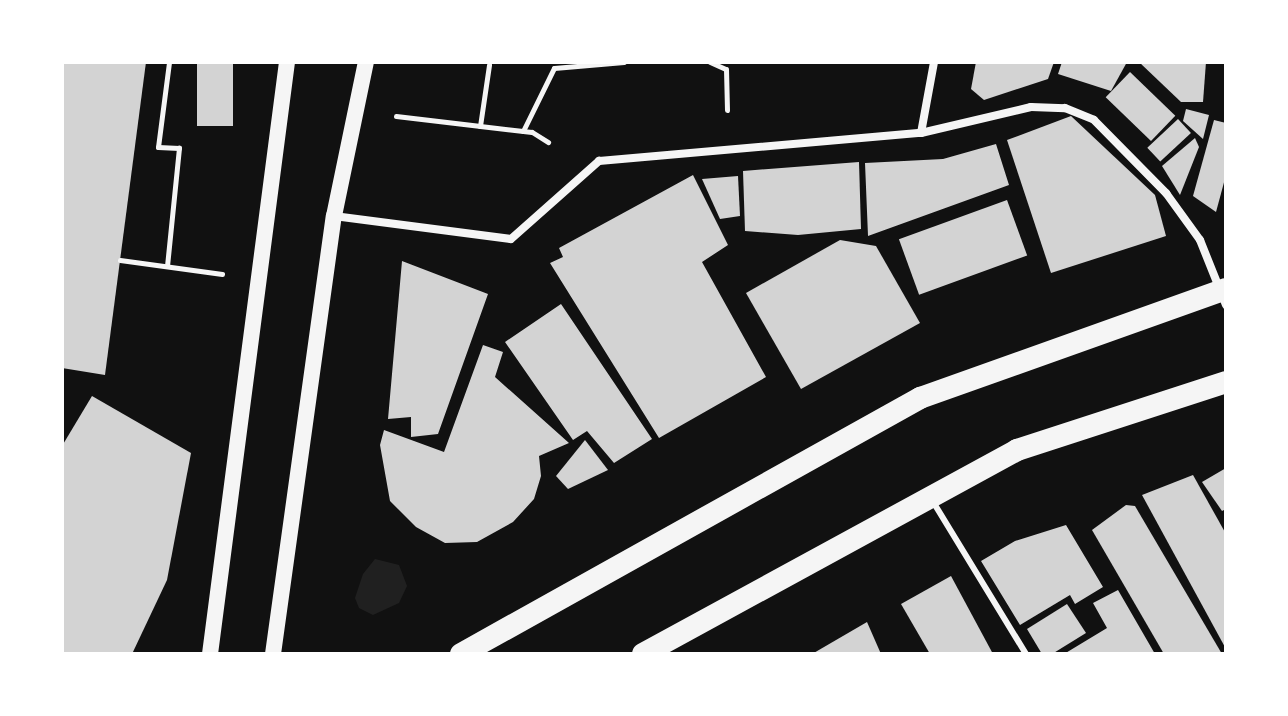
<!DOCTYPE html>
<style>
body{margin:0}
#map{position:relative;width:1288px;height:716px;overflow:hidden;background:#111;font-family:"Roboto Condensed",sans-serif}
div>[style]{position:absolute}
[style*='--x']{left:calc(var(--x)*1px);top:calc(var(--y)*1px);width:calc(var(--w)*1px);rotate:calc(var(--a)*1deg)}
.green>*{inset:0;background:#202020}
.building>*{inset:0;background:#d3d3d3;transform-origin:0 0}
.path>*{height:5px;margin:-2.5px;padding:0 2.5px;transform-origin:2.5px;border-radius:2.5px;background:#f5f5f5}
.service>*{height:6px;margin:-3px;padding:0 3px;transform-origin:3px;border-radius:3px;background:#f5f5f5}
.minor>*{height:8px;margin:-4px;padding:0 4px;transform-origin:4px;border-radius:4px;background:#f5f5f5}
.secondary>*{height:16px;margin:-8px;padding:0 8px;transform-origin:8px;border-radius:8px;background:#f5f5f5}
.trunk>*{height:22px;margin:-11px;padding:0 11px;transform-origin:11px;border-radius:11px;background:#f5f5f5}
span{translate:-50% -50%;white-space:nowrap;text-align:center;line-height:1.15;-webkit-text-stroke:6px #fff;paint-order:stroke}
.frame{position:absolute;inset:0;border:64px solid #fff;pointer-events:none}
</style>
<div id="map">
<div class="green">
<i style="clip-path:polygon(375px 559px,399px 565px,407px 586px,399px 603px,373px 615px,359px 608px,355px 598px,363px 574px)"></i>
</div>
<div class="building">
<i style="clip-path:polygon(62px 62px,146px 62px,105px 375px,62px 368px)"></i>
<i style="left:197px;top:62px;width:36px;height:64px"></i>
<i style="clip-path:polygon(976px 62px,1054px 62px,1048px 79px,984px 100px,971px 89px)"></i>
<i style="clip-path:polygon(1062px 62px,1127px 62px,1111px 91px,1058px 74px)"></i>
<i style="clip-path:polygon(1139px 62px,1206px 62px,1203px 102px,1181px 102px)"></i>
<i style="left:1130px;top:72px;width:63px;height:35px;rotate:44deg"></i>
<i style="clip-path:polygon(1186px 109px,1209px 115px,1203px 139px,1183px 121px)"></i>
<i style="clip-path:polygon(1071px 116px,1155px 195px,1166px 236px,1051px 273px,1007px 140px)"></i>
<i style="left:1178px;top:119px;width:19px;height:42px;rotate:47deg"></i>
<i style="clip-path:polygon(1214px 120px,1226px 123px,1226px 175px,1216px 212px,1193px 196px)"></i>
<i style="clip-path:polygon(1195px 138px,1199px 147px,1180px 195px,1162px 166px)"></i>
<i style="clip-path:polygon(996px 144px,1009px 185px,868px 236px,865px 163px,943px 159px)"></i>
<i style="clip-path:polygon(859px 162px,861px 229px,798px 235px,745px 231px,743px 171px)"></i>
<i style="clip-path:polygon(693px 175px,728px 245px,702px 262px,766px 377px,659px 438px,550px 263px,563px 257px,559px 248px)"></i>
<i style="clip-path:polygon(738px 176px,740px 216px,720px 219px,702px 179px)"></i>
<i style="left:1007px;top:200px;width:59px;height:115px;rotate:70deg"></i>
<i style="clip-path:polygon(840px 240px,876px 246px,920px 323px,801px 389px,746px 293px)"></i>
<i style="clip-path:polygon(402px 261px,488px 294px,438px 434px,411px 437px,411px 417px,388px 419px)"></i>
<i style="clip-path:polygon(561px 304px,652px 439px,614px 463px,587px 431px,573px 440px,505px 342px)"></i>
<i style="clip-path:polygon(483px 345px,503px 352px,495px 377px,569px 443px,539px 456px,541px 476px,534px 499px,513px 522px,477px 542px,445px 543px,416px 527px,390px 501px,380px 445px,384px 430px,444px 452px)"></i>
<i style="clip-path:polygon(92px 396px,191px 453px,167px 580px,132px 654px,62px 654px,62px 446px)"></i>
<i style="clip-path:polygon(585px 440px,608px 470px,568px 489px,556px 476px)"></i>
<i style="clip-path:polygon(1226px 468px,1226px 509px,1222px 511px,1202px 482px)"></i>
<i style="clip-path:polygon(1193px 475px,1226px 534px,1226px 649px,1142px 495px)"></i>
<i style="clip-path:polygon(1126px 505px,1135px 506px,1222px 654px,1164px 654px,1092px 530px)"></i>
<i style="clip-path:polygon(1066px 525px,1103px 587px,1075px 604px,1070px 595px,1020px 625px,981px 561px,1015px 541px)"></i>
<i style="clip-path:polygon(951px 576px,993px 654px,930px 654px,901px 604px)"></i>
<i style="clip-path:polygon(1118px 590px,1155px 654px,1064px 654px,1107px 628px,1093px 603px)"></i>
<i style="clip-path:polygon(1067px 604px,1086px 633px,1052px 654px,1042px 654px,1027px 629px)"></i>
<i style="clip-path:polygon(867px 622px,881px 654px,812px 654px)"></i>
</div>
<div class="path">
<i style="--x:710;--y:62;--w:17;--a:24"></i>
<i style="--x:726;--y:69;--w:41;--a:88.6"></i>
<i style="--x:396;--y:116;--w:85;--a:6.8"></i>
<i style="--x:480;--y:126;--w:62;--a:-81.6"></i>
<i style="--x:480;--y:126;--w:52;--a:6.6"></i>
<i style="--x:532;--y:132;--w:19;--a:32"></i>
<i style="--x:523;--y:131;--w:70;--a:-63.8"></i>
<i style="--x:554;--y:68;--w:70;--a:-4.9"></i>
<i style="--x:120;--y:260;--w:103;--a:7.8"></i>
<i style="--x:167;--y:266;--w:119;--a:-84.2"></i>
<i style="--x:179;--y:148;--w:21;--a:-177"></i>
<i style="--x:158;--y:147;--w:86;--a:-82.6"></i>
</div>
<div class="service">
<i style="--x:932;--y:500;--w:180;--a:58.6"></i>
</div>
<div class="minor">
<i style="--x:921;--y:133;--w:72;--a:-79.6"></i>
<i style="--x:334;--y:216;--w:178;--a:7.4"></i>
<i style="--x:511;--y:239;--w:118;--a:-41.6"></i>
<i style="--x:599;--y:161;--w:323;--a:-5"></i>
<i style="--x:921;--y:133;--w:113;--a:-13.3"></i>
<i style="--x:1031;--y:107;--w:34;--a:2"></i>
<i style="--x:1065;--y:108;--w:31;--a:22"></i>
<i style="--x:1094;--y:120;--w:103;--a:45.4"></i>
<i style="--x:1166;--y:193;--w:58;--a:54.1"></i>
<i style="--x:1200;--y:240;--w:70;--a:68.2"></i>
</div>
<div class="secondary">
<i style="--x:210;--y:654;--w:597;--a:-82.59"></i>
<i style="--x:273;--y:654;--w:442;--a:-82.1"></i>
<i style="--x:334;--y:216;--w:157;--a:-78.3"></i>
</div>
<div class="trunk">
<i style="--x:461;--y:654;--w:526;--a:-29.15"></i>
<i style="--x:920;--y:398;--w:325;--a:-19.6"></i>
<i style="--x:643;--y:654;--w:426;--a:-28.6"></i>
<i style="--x:1017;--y:450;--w:220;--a:-18"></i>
</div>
<div class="frame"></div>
</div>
